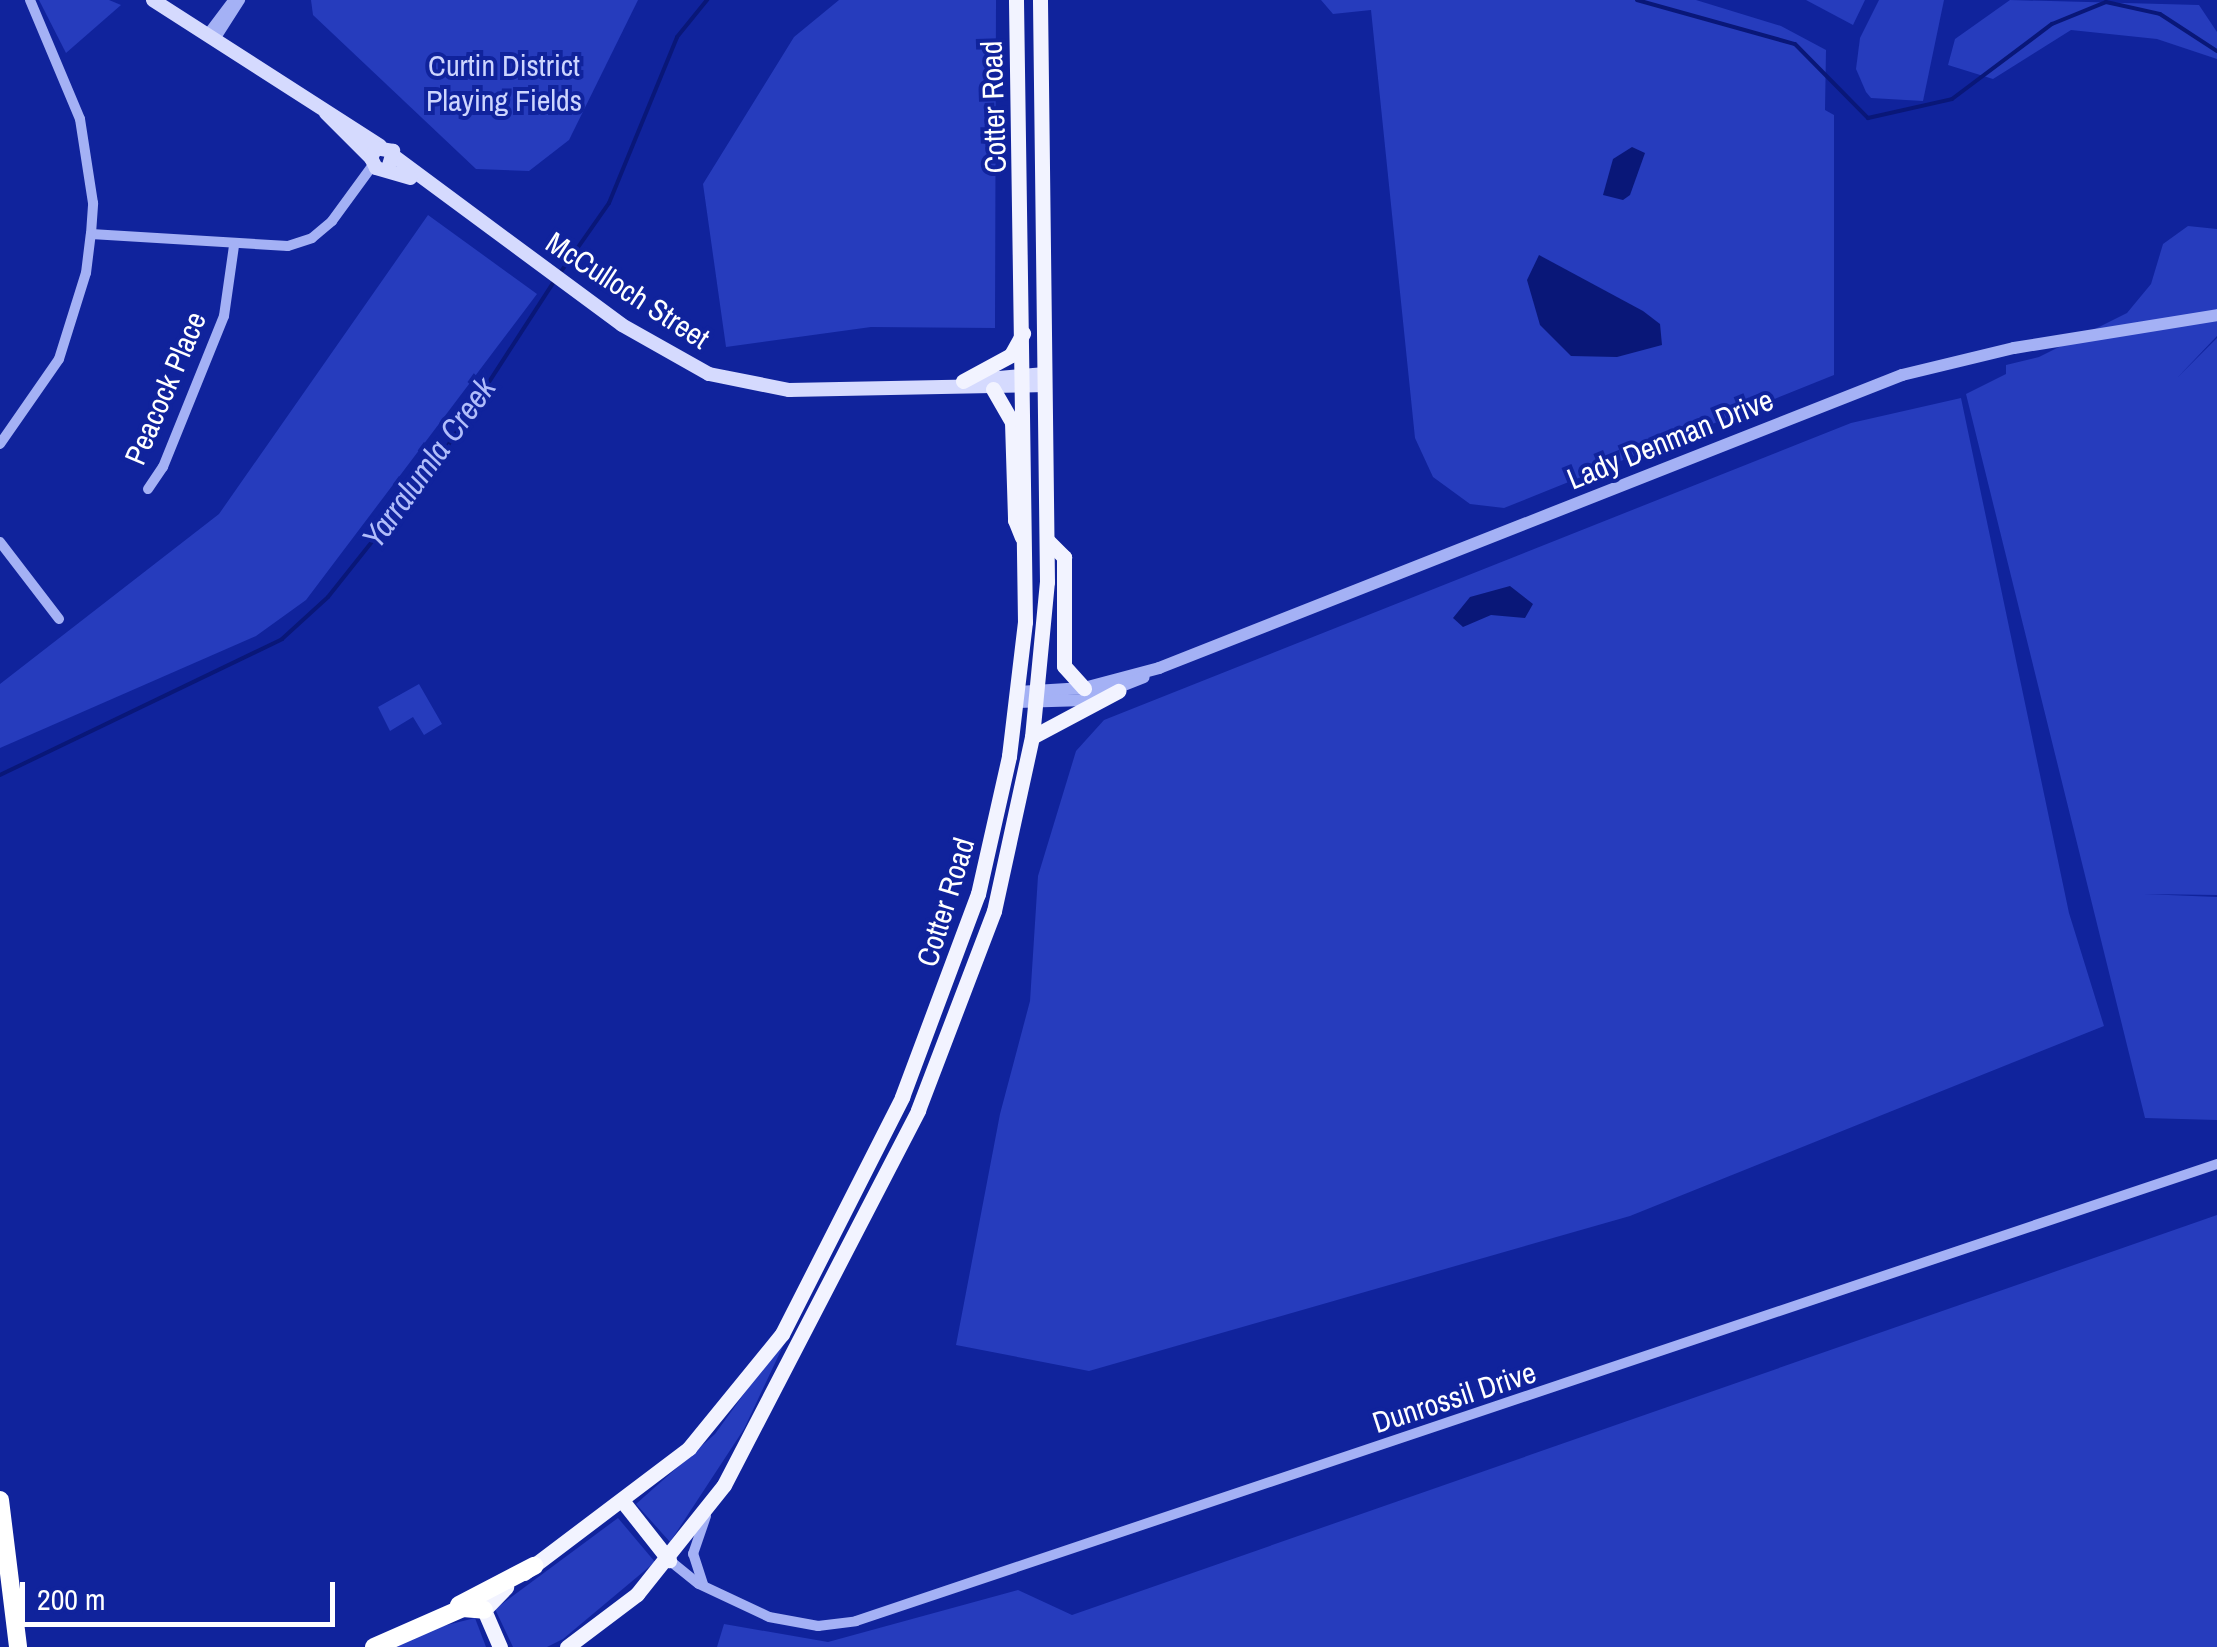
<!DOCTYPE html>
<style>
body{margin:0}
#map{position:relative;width:2217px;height:1647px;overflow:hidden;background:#10239c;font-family:"Archivo Narrow",sans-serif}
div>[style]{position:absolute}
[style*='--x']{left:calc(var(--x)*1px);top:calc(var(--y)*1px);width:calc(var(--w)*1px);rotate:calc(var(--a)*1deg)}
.green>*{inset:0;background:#263cbd}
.water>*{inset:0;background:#091778}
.stream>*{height:4px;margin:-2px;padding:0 2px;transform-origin:2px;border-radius:2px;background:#091778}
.minor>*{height:10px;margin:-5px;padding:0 5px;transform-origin:5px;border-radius:5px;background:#a4b1f5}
.tertiary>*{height:12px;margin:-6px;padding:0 6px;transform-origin:6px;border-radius:6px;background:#a4b1f5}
.secondary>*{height:14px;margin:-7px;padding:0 7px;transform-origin:7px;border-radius:7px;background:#d5dafe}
.primary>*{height:15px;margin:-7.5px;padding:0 7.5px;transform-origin:7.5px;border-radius:7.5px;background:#f2f3ff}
.motorway>*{height:18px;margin:-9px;padding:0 9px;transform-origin:9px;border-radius:9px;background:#fff}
span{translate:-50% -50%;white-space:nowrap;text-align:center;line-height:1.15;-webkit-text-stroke:8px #10239c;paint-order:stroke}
.park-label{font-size:30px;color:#cdd5fe}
.street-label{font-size:30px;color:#fff}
.water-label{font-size:32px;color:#b1bdfb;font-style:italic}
.scale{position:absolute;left:20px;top:1582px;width:315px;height:45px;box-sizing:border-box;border:5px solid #fff;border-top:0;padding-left:12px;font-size:30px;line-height:35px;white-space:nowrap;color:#fff;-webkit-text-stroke:8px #10239c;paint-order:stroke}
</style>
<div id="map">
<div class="green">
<i style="clip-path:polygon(39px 0,109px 0,121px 5px,66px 53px)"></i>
<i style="clip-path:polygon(311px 0,638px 0,569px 140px,529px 171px,476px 169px,313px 15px)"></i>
<i style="clip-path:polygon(996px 0,995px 328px,871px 327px,726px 347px,703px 184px,794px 37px,839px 0)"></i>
<i style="clip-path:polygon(1321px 0,1696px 0,1781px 26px,1826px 50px,1825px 110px,1834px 115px,1834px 375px,1504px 508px,1470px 504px,1433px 477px,1415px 438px,1371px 10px,1333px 14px)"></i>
<i style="clip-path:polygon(1806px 0,1865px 0,1853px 25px)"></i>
<i style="clip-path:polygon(1879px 0,1944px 0,1923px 101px,1871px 98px,1866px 92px,1856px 69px,1860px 38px)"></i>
<i style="clip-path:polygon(2010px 0,2199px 5px,2217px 32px,2217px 59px,2157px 39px,2071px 30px,1993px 79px,1948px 65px,1955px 39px)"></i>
<i style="clip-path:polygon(428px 215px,537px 294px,306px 600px,256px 636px,0 748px,0 684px,219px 514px)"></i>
<i style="clip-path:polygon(2188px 226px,2217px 229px,2217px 336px,2177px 378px,2217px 338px,2217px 895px,2144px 894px,2217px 897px,2217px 1120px,2145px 1118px,1966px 394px,2006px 374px,2006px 365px,2039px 357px,2127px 313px,2151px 284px,2163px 244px)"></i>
<i style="clip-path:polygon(1961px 398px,2069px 913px,2104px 1026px,1630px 1216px,1089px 1371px,956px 1345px,1000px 1114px,1030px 1001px,1038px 876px,1076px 751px,1104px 720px,1851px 423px)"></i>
<i style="clip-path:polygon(419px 684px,442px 724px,424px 735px,413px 717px,390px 731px,378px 707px)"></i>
<i style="clip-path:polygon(2217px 1215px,2217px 1647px,717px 1647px,724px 1624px,828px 1642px,1018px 1590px,1072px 1615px)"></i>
<i style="clip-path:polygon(792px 1327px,744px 1429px,670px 1542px,636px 1504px,715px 1434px)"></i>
<i style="clip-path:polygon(618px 1518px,655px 1562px,563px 1639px,547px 1647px,513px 1647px,495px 1609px)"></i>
<i style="clip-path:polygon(475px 1618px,486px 1647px,390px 1647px,443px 1626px)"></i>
</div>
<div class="water">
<i style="clip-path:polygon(1632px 147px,1645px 153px,1630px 195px,1623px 200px,1603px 195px,1613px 159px)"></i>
<i style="clip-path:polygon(1539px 255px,1643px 311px,1660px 324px,1662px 345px,1617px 357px,1571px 356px,1540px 325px,1527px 280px)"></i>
<i style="clip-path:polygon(1510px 586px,1533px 604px,1525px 618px,1491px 615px,1463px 627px,1453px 618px,1470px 597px)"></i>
</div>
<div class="stream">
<i style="--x:1637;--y:0;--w:164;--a:15.6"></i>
<i style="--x:1795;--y:44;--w:104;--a:45.4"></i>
<i style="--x:1868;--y:118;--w:86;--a:-12.7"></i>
<i style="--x:1952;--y:99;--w:125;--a:-36.9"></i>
<i style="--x:2052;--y:24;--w:58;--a:-22.2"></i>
<i style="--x:2106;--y:2;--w:55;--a:12.5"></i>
<i style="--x:2160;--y:14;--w:68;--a:33"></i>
<i style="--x:560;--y:273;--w:85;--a:-55"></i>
<i style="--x:609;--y:203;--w:179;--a:-67.7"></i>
<i style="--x:677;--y:37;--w:48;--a:-51"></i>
<i style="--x:0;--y:775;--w:313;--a:-25.7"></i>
<i style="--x:282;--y:639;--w:62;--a:-42.4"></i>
<i style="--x:328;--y:597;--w:188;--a:-51.5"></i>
<i style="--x:445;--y:450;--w:202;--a:-57.1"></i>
</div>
<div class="minor">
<i style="--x:210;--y:31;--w:39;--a:-53"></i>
<i style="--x:217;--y:36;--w:43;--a:-57.4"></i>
<i style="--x:91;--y:234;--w:197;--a:3.5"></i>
<i style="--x:288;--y:246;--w:25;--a:-18"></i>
<i style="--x:312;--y:238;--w:26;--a:-40"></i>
<i style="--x:332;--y:221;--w:69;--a:-53.8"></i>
<i style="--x:0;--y:444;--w:103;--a:-55.2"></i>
<i style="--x:59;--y:359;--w:90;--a:-72.6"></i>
<i style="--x:86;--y:273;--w:39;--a:-83"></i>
<i style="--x:91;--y:234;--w:31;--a:-86"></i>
<i style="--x:93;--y:203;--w:85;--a:-98.8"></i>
<i style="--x:80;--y:119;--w:129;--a:-112.8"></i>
<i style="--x:148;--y:489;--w:27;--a:-56"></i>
<i style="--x:163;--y:467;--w:163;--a:-68"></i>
<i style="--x:224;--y:316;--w:71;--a:-81.9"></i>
<i style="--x:0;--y:542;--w:97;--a:52.5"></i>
<i style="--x:669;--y:1560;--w:38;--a:39"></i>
<i style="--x:699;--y:1584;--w:77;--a:25.2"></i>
<i style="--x:769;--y:1617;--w:50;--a:10.4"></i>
<i style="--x:818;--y:1626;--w:38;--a:-7"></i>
<i style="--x:856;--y:1621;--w:1436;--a:-18.56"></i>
<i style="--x:703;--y:1584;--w:32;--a:-108"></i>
<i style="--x:693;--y:1554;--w:40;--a:-71.1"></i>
</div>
<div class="tertiary">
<i style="--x:1018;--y:692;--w:66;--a:-3.5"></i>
<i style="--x:1084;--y:688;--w:78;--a:-14.9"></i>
<i style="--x:1159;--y:668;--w:799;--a:-21.52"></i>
<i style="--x:1902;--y:375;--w:115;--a:-13.6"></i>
<i style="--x:2014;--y:348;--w:206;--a:-9.2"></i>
<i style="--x:1017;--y:702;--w:69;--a:-1.7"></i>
<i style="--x:1086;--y:700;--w:62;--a:-21.6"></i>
</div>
<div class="secondary">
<i style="--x:153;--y:0;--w:270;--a:32.7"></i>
<i style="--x:326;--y:113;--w:64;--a:45"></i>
<i style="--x:395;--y:157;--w:282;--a:36.5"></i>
<i style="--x:622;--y:325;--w:100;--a:29.4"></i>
<i style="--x:709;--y:374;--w:82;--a:11.3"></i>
<i style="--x:789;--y:390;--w:256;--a:-1.1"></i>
<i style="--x:388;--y:169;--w:19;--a:-74"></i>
<i style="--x:393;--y:151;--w:17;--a:-170"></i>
<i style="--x:376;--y:148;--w:11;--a:117"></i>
<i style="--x:371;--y:158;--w:11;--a:63"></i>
<i style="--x:376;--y:168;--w:36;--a:16"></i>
<i style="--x:966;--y:381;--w:79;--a:-5.1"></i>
</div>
<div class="primary">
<i style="--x:963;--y:381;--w:55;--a:-28.4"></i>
<i style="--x:1011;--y:355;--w:25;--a:-61"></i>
<i style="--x:993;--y:389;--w:38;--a:60"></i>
<i style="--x:1012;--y:422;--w:98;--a:88.2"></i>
<i style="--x:1015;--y:520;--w:18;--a:68"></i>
<i style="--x:1048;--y:541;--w:23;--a:45"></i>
<i style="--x:1064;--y:557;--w:109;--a:90"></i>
<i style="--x:1064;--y:666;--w:30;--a:48"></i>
<i style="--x:1032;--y:737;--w:98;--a:-28.1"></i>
<i style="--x:624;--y:1503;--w:73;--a:51.7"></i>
<i style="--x:524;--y:1573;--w:207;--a:-37.1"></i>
<i style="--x:689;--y:1448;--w:147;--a:-50.8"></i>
<i style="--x:782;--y:1334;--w:266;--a:-63.1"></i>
<i style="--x:902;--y:1097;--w:217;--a:-69.5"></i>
<i style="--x:978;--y:894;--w:141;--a:-77.3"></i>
<i style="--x:1009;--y:756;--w:135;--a:-83.2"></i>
<i style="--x:1025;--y:622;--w:622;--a:-90.83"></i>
<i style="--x:500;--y:1647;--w:40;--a:-113.4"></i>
<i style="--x:484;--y:1610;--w:32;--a:-46"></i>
<i style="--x:567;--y:1647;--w:88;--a:-37.1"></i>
<i style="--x:637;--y:1594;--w:139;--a:-51.4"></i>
<i style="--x:724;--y:1485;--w:422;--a:-62.6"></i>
<i style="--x:918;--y:1110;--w:213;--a:-69.1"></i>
<i style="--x:994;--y:911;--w:178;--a:-77.7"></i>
<i style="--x:1032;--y:737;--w:156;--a:-84.5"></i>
<i style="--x:1047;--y:582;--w:582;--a:-90.69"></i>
</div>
<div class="motorway">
<i style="--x:0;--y:1500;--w:148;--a:83"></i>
<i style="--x:459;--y:1605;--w:85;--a:-27.5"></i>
<i style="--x:374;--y:1647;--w:97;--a:-23.7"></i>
<i style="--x:463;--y:1608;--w:21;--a:5"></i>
</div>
<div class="park-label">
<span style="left:504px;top:82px">Curtin District<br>Playing Fields</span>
</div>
<div class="street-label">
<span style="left:993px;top:107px;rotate:-92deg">Cotter Road</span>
<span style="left:628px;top:290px;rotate:33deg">McCulloch Street</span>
<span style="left:165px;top:388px;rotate:-67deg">Peacock Place</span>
<span style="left:1670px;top:439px;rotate:-22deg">Lady Denman Drive</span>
<span style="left:945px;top:902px;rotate:-73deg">Cotter Road</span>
<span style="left:1454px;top:1397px;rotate:-18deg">Dunrossil Drive</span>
</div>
<div class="water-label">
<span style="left:429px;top:463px;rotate:-54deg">Yarralumla Creek</span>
</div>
<div class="scale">200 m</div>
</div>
